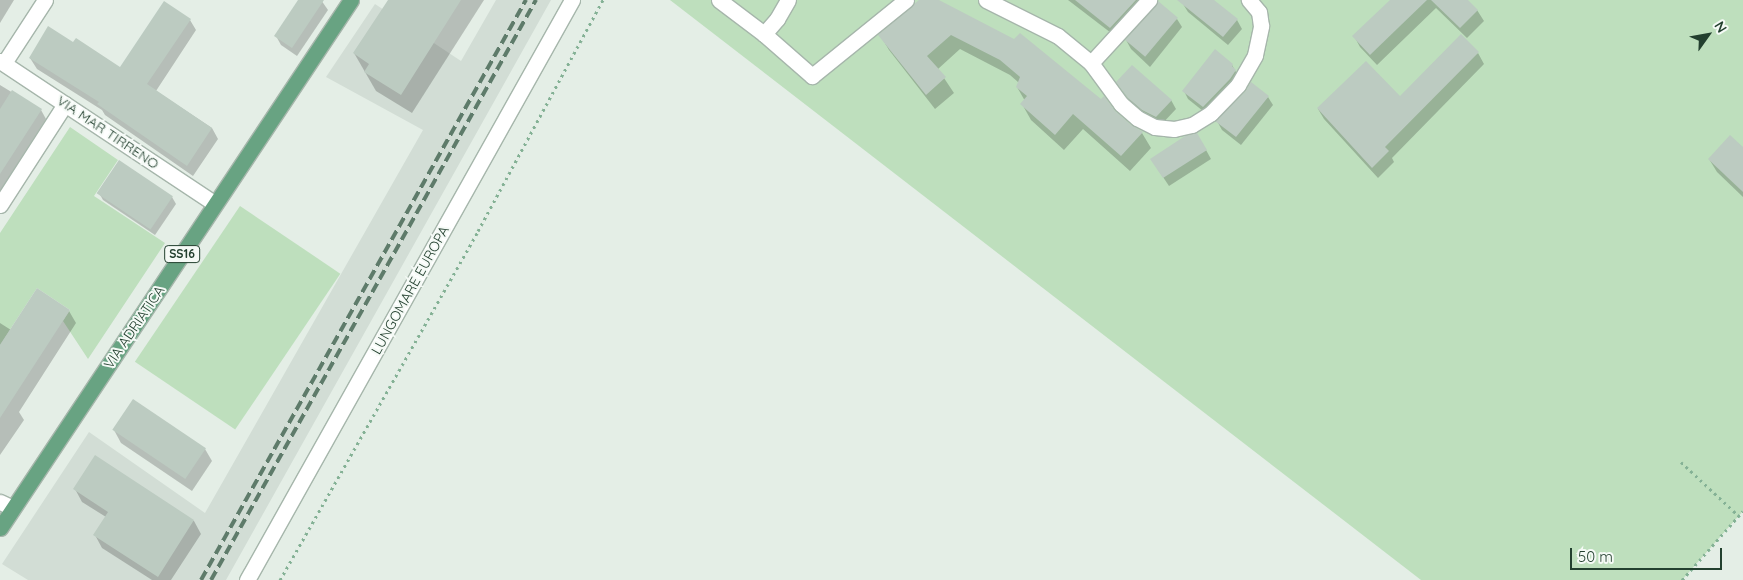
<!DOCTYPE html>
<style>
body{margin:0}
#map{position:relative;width:1743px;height:580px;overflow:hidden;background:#e4eee6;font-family:Quicksand,sans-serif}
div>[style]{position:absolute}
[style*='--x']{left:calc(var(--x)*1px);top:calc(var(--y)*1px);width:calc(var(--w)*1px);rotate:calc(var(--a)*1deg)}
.built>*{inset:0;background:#d2ddd5}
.green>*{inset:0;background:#bedfbd;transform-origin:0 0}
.shadow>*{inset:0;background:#0003}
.building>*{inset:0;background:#bccbc1;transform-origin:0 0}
.path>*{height:3px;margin-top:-1.5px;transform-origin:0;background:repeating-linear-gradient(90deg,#84b195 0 2.5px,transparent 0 6.5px)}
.roads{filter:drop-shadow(1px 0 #a6b6ab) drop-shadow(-1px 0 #a6b6ab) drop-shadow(0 1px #a6b6ab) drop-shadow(0 -1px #a6b6ab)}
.minor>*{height:15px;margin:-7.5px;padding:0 7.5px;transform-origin:7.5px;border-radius:7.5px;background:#fff}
.major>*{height:15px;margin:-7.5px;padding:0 7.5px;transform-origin:7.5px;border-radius:7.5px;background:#68a382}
.rail>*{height:4px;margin-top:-2px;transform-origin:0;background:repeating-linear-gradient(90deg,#5e7b6a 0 10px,transparent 0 15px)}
span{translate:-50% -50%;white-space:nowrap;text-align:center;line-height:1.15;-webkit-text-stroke:4px #f5faf6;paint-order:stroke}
.shield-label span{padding:1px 4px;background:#f5faf6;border:1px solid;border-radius:4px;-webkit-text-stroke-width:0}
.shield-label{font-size:12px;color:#23402f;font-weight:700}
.street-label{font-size:14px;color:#23402f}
.north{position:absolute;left:1683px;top:10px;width:50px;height:50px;-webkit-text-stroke:4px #f5faf6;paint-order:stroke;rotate:58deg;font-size:14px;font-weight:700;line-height:20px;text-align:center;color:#23402f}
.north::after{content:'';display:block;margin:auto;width:18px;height:22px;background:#23402f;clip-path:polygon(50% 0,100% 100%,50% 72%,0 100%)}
.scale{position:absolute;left:1570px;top:548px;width:152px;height:22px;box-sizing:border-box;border:2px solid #23402f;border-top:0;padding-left:6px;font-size:15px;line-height:18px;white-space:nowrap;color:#23402f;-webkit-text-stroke:4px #f5faf6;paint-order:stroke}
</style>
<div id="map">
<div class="built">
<i style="clip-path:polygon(496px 0,551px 0,226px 580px,28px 580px,2px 564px,89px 432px,205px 513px,423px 130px,326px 77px,375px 4px,461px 61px)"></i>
</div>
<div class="green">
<i style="clip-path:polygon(670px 0,1743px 0,1743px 511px,1682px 580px,1421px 580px)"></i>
<i style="clip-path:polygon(70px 127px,118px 160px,94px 196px,165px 243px,88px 359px,63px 321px,70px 310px,37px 288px,0 345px,0 233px)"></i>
<i style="left:240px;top:206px;width:121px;height:188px;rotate:34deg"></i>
</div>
<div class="shadow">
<i style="clip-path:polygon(0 0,14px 0,0 23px)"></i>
<i style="clip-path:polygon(300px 0,321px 0,328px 10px,297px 56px,281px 45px,276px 36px)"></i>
<i style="clip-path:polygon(389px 0,484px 0,412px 113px,376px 91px,354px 53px)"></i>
<i style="clip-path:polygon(921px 0,936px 0,1114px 112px,1130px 126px,1142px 133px,1151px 148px,1130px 171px,1083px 129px,1064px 150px,1031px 120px,1022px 104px,1025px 101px,1017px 87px,1019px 83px,1010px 75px,960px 49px,938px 69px,954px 93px,935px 109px,889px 50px,880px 35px)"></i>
<i style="clip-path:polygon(1068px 0,1150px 0,1115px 36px)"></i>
<i style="clip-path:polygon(1187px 0,1212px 0,1237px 20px,1242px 29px,1228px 45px,1188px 12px,1183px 4px)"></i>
<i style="clip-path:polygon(1391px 0,1466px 0,1477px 10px,1484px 21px,1467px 38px,1436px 8px,1377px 65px,1360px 47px,1354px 36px)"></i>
<i style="clip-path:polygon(1177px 19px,1182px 27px,1150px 67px,1131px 49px,1126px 40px)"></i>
<i style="clip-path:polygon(190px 20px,196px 30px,156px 91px,212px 128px,218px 139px,193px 176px,105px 115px,102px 110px,37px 69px,30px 58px,120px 69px)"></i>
<i style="clip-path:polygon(1478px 53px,1484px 64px,1392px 158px,1394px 162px,1378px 178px,1324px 119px,1318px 109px,1400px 98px)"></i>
<i style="clip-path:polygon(1232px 65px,1237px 74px,1208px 115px,1188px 99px,1184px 91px)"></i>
<i style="clip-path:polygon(0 85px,41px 110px,46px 119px,0 191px)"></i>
<i style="clip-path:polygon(1123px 91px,1171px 100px,1176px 109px,1161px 125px,1148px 119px,1134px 106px)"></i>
<i style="clip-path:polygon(1268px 97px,1273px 105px,1241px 145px,1222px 130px,1217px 121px)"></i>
<i style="clip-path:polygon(1743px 148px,1743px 197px,1717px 172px,1709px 159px)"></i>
<i style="clip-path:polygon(1206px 150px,1211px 159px,1169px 186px,1157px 168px)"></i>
<i style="clip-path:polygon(99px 193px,172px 197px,176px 204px,155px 235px,103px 200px)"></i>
<i style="clip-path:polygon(69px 311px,76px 323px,19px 412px,24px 420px,0 455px,0 323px,11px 330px)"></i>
<i style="clip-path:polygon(114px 430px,205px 449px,212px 461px,192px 491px,121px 443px)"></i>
<i style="clip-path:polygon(75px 489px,194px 521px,201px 534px,171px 580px,152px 580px,102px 548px,95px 535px,106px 517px,82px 502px)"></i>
</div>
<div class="building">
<i style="clip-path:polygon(298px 0,324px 0,292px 48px,274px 36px)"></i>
<i style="clip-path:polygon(388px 0,461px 0,401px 95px,364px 72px,369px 64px,353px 53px)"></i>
<i style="clip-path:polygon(919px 0,939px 0,1014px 39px,1020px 33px,1101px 99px,1104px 96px,1115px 111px,1131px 125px,1143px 132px,1121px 156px,1073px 114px,1055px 135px,1020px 104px,1027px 96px,1016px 87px,1020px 77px,1000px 60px,951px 35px,927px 56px,946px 77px,926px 95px,878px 35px)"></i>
<i style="clip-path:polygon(1075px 0,1136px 0,1110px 28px)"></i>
<i style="clip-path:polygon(1177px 0,1214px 0,1238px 19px,1223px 37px)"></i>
<i style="clip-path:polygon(1390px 0,1427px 0,1370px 55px,1352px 36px)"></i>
<i style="clip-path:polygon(1431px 0,1468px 0,1478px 10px,1460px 28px)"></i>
<i style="clip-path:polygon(164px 1px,191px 19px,147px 84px,212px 128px,187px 166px,97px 104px,99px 102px,29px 58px,48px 26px,73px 42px,76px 38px,120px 67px)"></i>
<i style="left:1158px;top:1px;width:26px;height:51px;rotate:40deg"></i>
<i style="clip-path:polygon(1461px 34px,1479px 52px,1385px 147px,1389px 151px,1372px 168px,1317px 108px,1366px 61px,1400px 96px)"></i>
<i style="clip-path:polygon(1215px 49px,1233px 64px,1232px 66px,1236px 70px,1230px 79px,1203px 107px,1182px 91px)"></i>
<i style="clip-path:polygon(1132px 65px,1172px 100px,1156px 117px,1142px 110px,1128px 98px,1116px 82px)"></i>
<i style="clip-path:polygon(1251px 82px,1269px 96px,1236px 137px,1215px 121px,1245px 92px)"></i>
<i style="clip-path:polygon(12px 90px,42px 109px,0 174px,0 109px)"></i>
<i style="clip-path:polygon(1197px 133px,1207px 150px,1163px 178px,1150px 159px,1185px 136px)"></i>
<i style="clip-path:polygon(1730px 135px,1743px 147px,1743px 192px,1708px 159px)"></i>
<i style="left:119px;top:160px;width:65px;height:40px;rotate:34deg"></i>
<i style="clip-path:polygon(37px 288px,70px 310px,0 418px,0 345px)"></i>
<i style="left:133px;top:399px;width:88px;height:37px;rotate:34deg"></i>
<i style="clip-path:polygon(95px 455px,194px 520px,158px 577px,93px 535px,108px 512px,73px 489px)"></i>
</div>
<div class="path">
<i style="--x:1681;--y:462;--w:79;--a:43"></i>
<i style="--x:280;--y:580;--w:401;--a:-60.4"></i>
<i style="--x:478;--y:231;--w:263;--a:-61.6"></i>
<i style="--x:1682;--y:580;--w:92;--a:-48.5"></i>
</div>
<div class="roads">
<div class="minor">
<i style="--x:719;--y:0;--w:56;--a:37.1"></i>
<i style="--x:764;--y:34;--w:64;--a:41.2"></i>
<i style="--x:812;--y:76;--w:121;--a:-39"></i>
<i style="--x:986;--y:0;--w:80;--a:26.6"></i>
<i style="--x:1058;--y:36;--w:43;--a:39.3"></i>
<i style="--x:1091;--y:63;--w:51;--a:53.8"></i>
<i style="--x:1121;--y:104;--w:21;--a:41"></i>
<i style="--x:1137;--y:118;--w:20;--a:27"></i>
<i style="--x:1155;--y:127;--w:19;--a:6"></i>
<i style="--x:1174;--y:129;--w:18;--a:-13"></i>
<i style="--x:1192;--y:125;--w:22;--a:-32"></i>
<i style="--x:1211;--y:113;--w:39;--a:-46"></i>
<i style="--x:1238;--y:85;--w:34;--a:-60"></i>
<i style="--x:1255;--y:55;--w:30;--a:-78"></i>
<i style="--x:1261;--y:26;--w:14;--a:-98"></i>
<i style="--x:1259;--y:12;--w:16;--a:-130"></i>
<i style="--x:764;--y:34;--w:20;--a:-49"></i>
<i style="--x:777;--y:19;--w:22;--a:-60"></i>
<i style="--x:0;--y:61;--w:258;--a:33.6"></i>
<i style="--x:4;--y:63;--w:75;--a:-56.9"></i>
<i style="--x:1091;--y:63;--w:86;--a:-47.4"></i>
<i style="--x:0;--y:205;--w:120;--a:-57.2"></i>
<i style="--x:0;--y:502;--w:14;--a:25"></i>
<i style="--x:247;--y:580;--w:665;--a:-60.74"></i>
</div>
<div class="major">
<i style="--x:0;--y:528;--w:634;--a:-56.39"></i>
</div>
</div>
<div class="rail">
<i style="--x:201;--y:580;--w:665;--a:-60.74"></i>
<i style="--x:211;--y:580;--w:665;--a:-60.74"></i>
</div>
<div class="shield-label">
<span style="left:182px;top:254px">SS16</span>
</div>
<div class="street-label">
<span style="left:108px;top:132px;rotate:34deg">VIA MAR TIRRENO</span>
<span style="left:410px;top:290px;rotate:-61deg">LUNGOMARE EUROPA</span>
<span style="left:134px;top:327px;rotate:-56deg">VIA ADRIATICA</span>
</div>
<div class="north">N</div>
<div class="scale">50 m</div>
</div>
